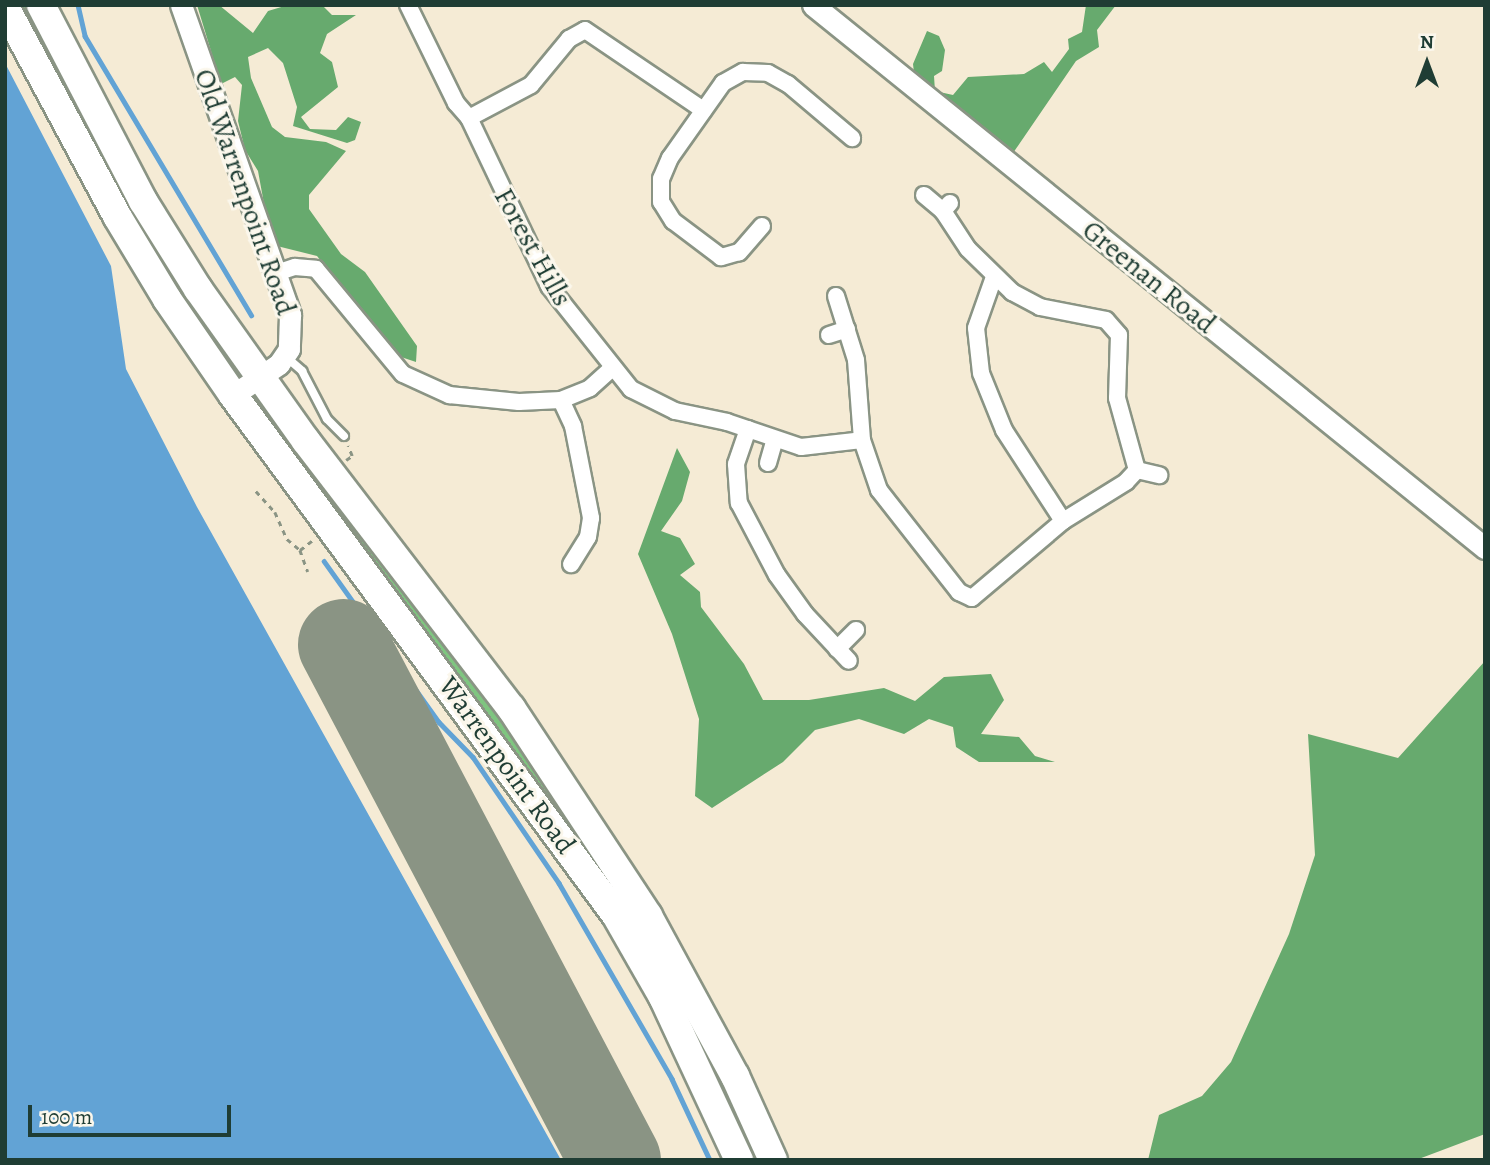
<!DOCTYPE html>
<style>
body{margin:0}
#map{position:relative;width:1490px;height:1165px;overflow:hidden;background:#f5ebd5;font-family:Alegreya,serif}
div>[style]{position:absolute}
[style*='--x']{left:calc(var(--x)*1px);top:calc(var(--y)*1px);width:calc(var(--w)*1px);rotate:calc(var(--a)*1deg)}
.green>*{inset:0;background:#7fc580}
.forest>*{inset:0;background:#67aa6e}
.water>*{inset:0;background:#62a3d5}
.stream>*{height:4.5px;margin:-2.25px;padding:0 2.25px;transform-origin:2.25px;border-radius:2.25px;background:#62a3d5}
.runway>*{height:91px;margin:-45.5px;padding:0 45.5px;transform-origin:45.5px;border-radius:45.5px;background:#8a9484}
.path>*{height:2.5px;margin-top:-1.25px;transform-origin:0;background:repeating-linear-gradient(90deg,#8a9484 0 5px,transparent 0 10px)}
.roads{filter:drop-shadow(2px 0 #8a9484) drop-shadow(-2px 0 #8a9484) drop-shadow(0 2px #8a9484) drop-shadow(0 -2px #8a9484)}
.service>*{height:8px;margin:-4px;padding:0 4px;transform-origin:4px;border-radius:4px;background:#fff}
.minor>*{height:16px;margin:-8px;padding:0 8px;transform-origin:8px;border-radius:8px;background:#fff}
.tertiary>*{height:21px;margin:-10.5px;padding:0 10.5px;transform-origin:10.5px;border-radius:10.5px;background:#fff}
.trunk>*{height:28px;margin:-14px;padding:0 14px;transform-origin:14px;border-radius:14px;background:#fff}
span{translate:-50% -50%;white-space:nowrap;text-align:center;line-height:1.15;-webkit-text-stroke:6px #fbf7ec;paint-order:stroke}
.street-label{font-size:28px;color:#1f3d34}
.frame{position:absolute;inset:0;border:7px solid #1f3d34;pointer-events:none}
.north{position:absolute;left:1392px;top:28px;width:70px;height:70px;-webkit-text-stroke:5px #fbf7ec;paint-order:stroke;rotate:0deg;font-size:19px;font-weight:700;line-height:28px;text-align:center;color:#1f3d34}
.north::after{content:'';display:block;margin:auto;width:24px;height:32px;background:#1f3d34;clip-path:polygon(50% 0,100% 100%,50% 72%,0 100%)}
.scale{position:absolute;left:28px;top:1105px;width:203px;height:32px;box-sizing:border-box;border:4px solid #1f3d34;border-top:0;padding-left:9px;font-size:21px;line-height:24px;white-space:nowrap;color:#1f3d34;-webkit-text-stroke:5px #fbf7ec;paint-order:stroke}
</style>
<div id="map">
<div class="green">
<i style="clip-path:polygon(13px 5px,31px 5px,240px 364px,229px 373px,154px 263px)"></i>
<i style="clip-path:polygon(258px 393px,583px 826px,673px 971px,764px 1160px,748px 1160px,655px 964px,521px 762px,255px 400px)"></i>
</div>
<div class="forest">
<i style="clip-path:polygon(197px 5px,219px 5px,253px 33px,268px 11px,288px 5px,322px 5px,332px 15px,356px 15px,327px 34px,320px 53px,332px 62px,338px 87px,301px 117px,310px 129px,336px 130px,348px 117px,361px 122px,355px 140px,347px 143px,293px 126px,297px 107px,283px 63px,268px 48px,248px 57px,251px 78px,272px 127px,285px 137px,326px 142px,346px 151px,309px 195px,309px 209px,341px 254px,365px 272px,417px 346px,416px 362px,398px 356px,317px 256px,277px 246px,269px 231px,258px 171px,245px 150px,238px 121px,242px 85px,235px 77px,221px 84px)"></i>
<i style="clip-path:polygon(1086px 5px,1116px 5px,1097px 30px,1099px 47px,1076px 61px,1011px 156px,923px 90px,923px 78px,914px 73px,913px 64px,927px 31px,939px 36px,945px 50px,942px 71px,934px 76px,935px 91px,953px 95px,968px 77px,1024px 74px,1044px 62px,1052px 72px,1069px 49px,1068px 39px,1082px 32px)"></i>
<i style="clip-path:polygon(677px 448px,690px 472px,682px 501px,661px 531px,680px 538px,695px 564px,680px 575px,700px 592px,701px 607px,744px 664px,763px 700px,809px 700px,884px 688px,915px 701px,944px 677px,991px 674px,1004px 700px,981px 734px,1019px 737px,1035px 756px,1055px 762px,979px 762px,956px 747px,953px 727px,929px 719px,904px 734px,859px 719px,815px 730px,783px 762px,712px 808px,695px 796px,699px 719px,672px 634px,638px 554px)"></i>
<i style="clip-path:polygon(1485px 661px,1485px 1134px,1416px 1160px,1148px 1160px,1159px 1115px,1202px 1096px,1231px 1062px,1289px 934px,1315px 855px,1308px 734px,1398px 758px)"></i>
</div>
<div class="water">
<i style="clip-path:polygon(5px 63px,111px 266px,126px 369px,197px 507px,561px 1160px,5px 1160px)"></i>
</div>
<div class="stream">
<i style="--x:78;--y:5;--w:32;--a:77"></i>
<i style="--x:85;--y:36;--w:325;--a:59.2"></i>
<i style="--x:324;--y:561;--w:198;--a:54.5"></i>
<i style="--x:439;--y:722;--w:49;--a:45.8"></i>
<i style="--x:473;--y:757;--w:153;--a:55.7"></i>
<i style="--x:559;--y:883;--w:226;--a:60"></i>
<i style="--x:672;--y:1079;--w:89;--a:64.9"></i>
</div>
<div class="runway">
<i style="--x:343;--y:644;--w:583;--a:62.2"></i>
</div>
<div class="path">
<i style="--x:346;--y:460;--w:7;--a:-34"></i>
<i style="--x:352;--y:456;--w:11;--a:-112"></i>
<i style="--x:256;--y:491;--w:28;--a:48"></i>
<i style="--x:275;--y:512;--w:30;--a:66"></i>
<i style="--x:287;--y:539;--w:17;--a:40"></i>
<i style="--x:300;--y:550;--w:23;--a:70"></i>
<i style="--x:300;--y:550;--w:18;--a:-38"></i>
</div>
<div class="roads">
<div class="service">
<i style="--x:285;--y:356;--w:23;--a:41"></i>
<i style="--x:302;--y:371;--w:54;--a:62.5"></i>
<i style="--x:327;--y:419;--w:24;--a:45"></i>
</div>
<div class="minor">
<i style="--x:408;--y:5;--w:109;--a:63.9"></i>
<i style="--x:456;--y:103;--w:20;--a:49"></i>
<i style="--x:469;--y:118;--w:70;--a:-28"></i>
<i style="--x:531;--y:85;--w:60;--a:-50.4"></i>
<i style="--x:569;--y:39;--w:18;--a:-29"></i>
<i style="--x:585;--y:30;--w:143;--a:34.1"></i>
<i style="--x:469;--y:118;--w:186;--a:64.5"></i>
<i style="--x:549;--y:286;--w:132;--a:51.5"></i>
<i style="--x:631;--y:389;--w:49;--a:26.6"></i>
<i style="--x:675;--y:411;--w:53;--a:11.9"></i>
<i style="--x:727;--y:422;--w:78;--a:18.7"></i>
<i style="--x:801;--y:447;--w:61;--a:-6.5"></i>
<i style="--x:924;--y:195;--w:25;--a:40"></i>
<i style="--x:950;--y:203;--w:11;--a:131"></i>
<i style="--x:943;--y:211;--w:45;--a:56.7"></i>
<i style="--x:968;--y:249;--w:62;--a:44.3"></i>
<i style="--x:1012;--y:292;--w:32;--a:28"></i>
<i style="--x:1040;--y:307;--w:67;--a:11.1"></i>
<i style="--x:1106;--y:320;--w:20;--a:49"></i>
<i style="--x:1119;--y:335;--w:63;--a:91.8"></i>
<i style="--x:1117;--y:398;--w:75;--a:74.5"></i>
<i style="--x:1137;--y:470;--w:16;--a:133"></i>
<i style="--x:1126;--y:482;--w:74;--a:148.2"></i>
<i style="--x:762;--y:226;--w:35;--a:131"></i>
<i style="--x:739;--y:252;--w:19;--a:164"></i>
<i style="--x:721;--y:257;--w:60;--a:-143.1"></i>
<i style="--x:673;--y:221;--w:22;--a:-122"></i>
<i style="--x:661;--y:202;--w:23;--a:-90"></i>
<i style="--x:661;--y:179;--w:23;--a:-67"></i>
<i style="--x:670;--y:158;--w:92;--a:-54.8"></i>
<i style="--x:723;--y:83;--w:23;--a:-29"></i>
<i style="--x:743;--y:72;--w:25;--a:2"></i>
<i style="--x:768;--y:73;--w:23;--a:29"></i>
<i style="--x:788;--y:84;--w:84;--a:40.2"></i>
<i style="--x:273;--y:274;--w:23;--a:-18"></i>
<i style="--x:295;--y:267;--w:21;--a:5"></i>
<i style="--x:316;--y:269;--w:136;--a:50.4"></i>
<i style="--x:403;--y:374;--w:51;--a:24.5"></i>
<i style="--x:449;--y:395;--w:70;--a:5.7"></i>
<i style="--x:519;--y:402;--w:42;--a:-2.7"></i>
<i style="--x:561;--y:400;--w:31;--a:-22"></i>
<i style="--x:590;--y:388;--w:28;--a:-42"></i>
<i style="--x:836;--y:296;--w:67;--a:72.6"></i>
<i style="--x:856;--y:360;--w:80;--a:85.7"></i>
<i style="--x:862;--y:440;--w:53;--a:71.2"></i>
<i style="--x:879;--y:490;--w:130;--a:51.9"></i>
<i style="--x:959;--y:592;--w:14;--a:25"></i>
<i style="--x:972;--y:598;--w:119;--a:-40.2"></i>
<i style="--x:1063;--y:521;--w:108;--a:-123"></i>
<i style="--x:1004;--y:430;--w:61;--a:-112"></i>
<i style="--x:981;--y:373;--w:45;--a:-96.3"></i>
<i style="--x:976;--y:328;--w:54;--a:-70.6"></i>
<i style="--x:829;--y:335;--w:19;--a:-18"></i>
<i style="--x:561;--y:400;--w:29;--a:65"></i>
<i style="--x:573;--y:426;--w:94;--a:78.9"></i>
<i style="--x:591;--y:518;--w:19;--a:99"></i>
<i style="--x:588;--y:537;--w:32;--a:122"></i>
<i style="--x:748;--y:429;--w:37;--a:109"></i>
<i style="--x:736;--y:464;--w:39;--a:86"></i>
<i style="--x:739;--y:503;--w:81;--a:62.2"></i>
<i style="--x:777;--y:575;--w:48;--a:54.3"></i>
<i style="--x:805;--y:614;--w:64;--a:46.9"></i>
<i style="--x:768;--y:463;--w:25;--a:-74"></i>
<i style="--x:1137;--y:470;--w:23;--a:13"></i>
<i style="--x:837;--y:649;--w:27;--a:-45"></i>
</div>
<div class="tertiary">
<i style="--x:181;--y:5;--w:329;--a:70.6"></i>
<i style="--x:290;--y:315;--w:34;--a:92"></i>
<i style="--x:289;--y:349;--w:18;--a:124"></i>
<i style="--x:279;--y:364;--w:55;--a:146"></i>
<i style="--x:813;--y:5;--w:864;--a:38.94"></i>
</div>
<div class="trunk">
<i style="--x:41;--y:5;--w:221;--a:62.5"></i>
<i style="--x:143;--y:201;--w:104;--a:58"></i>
<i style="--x:198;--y:289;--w:186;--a:54.6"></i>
<i style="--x:306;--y:441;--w:337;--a:52.5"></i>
<i style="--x:511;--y:708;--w:249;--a:56.6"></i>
<i style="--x:648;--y:916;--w:182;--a:61.5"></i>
<i style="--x:735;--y:1076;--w:92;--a:65.7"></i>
<i style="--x:5;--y:7;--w:237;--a:61.8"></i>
<i style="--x:117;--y:216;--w:97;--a:58.9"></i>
<i style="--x:167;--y:299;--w:116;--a:55.5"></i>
<i style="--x:233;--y:395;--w:646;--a:53.63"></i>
<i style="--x:616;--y:915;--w:95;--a:60.2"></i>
<i style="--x:663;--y:997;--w:180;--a:65"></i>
</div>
</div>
<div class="street-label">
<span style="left:245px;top:192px;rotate:71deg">Old Warrenpoint Road</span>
<span style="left:533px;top:247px;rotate:61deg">Forest Hills</span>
<span style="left:1149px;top:277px;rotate:39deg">Greenan Road</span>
<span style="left:507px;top:765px;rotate:54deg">Warrenpoint Road</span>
</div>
<div class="frame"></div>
<div class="north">N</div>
<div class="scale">100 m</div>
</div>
